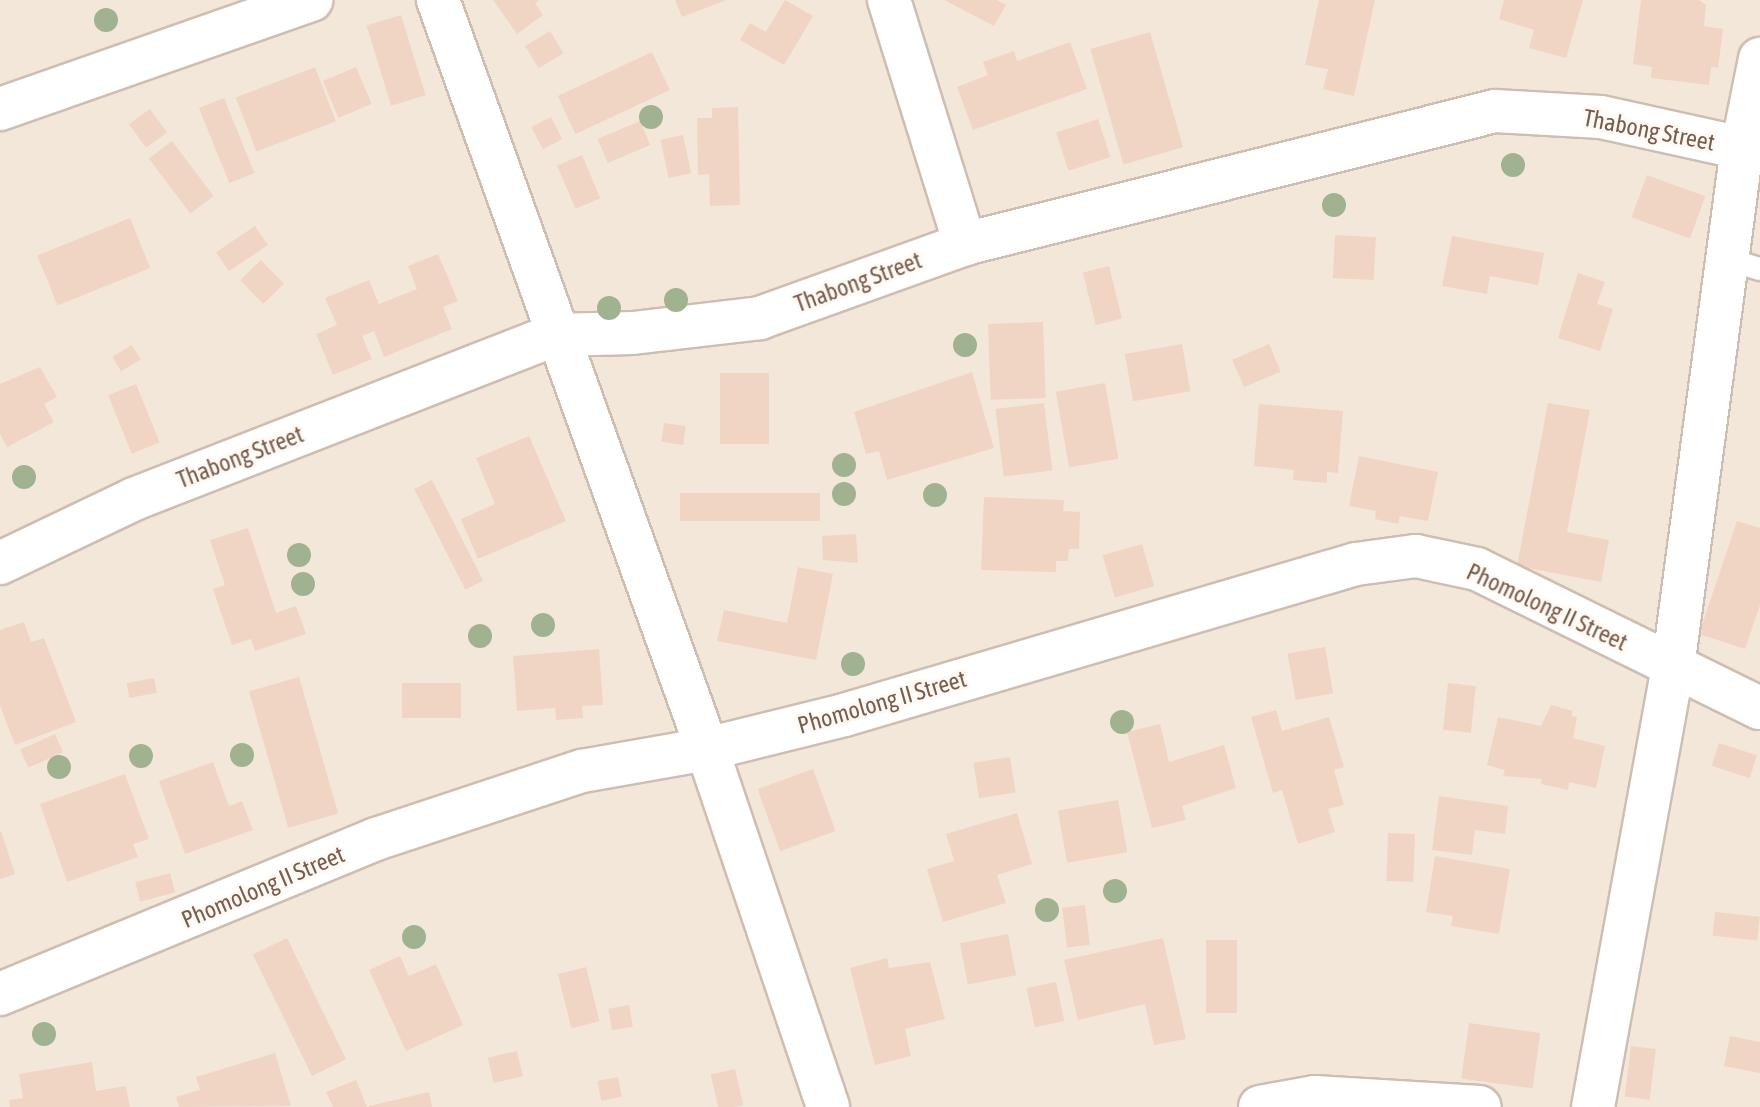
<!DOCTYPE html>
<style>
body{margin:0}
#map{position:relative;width:1760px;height:1107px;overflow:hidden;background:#fcf5eb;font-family:"Asap Condensed",sans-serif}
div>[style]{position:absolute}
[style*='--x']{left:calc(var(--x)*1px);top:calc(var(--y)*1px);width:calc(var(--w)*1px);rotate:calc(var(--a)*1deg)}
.residential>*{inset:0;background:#f3e7da;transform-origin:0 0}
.building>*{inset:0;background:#f0d5c4;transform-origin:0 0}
.roads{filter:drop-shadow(2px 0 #cebdb1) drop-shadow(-2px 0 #cebdb1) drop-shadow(0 2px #cebdb1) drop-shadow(0 -2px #cebdb1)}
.lane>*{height:22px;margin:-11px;padding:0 11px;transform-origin:11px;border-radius:11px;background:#fff}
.street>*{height:42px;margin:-21px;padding:0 21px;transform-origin:21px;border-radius:21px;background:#fff}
.trees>*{width:24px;height:24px;margin:-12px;border-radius:50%;background:#a1b291}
span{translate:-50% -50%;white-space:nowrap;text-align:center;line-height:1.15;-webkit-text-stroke:6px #fef9f2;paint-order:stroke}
.street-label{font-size:24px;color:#775c4f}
</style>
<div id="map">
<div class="residential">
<i style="left:0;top:0;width:1760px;height:1107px"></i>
</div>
<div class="building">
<i style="clip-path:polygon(493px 0,539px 0,535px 3px,543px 15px,517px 34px)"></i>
<i style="clip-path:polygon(675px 0,727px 0,682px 17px)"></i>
<i style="clip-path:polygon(785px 0,813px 16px,784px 65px,740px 40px,750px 23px,766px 32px)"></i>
<i style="clip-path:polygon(944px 0,997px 0,1006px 5px,994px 26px)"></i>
<i style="clip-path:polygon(1319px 0,1375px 0,1354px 96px,1323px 89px,1328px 69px,1305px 65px)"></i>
<i style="clip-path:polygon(1504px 0,1583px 0,1566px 58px,1529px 48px,1534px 30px,1499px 19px)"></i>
<i style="clip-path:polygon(1641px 0,1699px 0,1706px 5px,1704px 26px,1723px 29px,1718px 68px,1711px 67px,1709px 85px,1651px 78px,1652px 67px,1633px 64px)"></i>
<i style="left:401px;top:15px;width:84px;height:36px;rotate:73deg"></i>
<i style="left:550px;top:31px;width:26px;height:29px;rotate:59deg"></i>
<i style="left:1150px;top:32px;width:120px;height:62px;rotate:74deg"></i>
<i style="clip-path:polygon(1070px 42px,1087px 89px,973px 130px,957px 87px,988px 75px,983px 62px,1014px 51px,1017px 61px)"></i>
<i style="left:652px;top:52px;width:42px;height:104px;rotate:65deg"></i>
<i style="left:315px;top:67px;width:58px;height:85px;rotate:69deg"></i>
<i style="left:356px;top:67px;width:40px;height:36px;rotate:67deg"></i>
<i style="left:224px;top:98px;width:81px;height:27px;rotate:68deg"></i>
<i style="clip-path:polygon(738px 107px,740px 205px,710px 206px,709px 174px,698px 175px,697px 118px,712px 118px,712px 108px)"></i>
<i style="left:150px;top:109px;width:29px;height:26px;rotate:54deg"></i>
<i style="left:551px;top:117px;width:25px;height:22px;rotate:63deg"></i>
<i style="left:1098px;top:119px;width:40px;height:44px;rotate:72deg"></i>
<i style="left:640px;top:121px;width:26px;height:46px;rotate:67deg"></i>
<i style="left:683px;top:135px;width:39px;height:23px;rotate:78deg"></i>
<i style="left:172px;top:141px;width:69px;height:29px;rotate:53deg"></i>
<i style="left:582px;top:155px;width:47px;height:27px;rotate:67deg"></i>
<i style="left:1647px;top:175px;width:62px;height:45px;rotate:20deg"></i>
<i style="left:130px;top:218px;width:54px;height:100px;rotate:68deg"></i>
<i style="left:255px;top:226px;width:23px;height:47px;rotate:56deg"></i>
<i style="left:1335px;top:235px;width:41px;height:43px;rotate:3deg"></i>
<i style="clip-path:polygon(1452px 236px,1544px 253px,1538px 285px,1490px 276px,1487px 294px,1442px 286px)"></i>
<i style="clip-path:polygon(438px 254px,458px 301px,443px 307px,452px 329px,384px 357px,374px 331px,362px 336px,372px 359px,333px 375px,316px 334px,337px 325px,325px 298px,369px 280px,379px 304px,417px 289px,408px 266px)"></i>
<i style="left:261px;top:260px;width:33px;height:29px;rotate:46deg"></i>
<i style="left:1109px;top:266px;width:54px;height:27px;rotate:76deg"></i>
<i style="clip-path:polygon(1578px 273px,1605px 282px,1597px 304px,1613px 309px,1600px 351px,1558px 338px)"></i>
<i style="left:1043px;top:322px;width:76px;height:55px;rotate:88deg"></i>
<i style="left:1182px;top:344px;width:48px;height:58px;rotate:80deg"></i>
<i style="left:1269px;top:344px;width:30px;height:40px;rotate:67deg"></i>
<i style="left:132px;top:345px;width:17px;height:23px;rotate:59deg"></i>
<i style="clip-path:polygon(40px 367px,57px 397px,44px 404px,54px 422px,7px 447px,0 434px,0 384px)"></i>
<i style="clip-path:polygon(972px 372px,994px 448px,887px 480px,879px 451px,866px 454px,854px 412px)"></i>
<i style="left:720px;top:373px;width:49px;height:71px"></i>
<i style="left:1105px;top:383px;width:77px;height:50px;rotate:80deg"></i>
<i style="left:136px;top:384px;width:63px;height:30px;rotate:68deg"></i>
<i style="left:1044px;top:403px;width:68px;height:49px;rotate:83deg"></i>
<i style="clip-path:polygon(1548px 403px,1590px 410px,1567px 532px,1609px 540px,1601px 582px,1517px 566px)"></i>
<i style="clip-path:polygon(1259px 404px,1343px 411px,1338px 473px,1327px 472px,1327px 483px,1293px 480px,1294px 470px,1254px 466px)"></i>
<i style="left:664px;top:423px;width:22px;height:19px;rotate:8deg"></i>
<i style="clip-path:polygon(529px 436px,566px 521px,478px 559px,461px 519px,495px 504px,476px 458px)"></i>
<i style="clip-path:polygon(1359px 456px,1438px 472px,1428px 521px,1400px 516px,1398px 524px,1375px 519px,1376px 511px,1349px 506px)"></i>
<i style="left:432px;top:480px;width:113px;height:20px;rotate:63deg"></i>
<i style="left:680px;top:493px;width:140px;height:28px"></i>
<i style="clip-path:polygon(984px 497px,1064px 500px,1063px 511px,1080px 512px,1079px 549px,1069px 549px,1068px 561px,1056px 561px,1056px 572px,981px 570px)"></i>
<i style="clip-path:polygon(1737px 521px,1760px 528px,1760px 605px,1745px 649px,1699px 634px)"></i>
<i style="clip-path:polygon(248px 528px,276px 613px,296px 606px,306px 634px,255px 651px,251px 639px,232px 645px,213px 589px,225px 585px,210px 540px)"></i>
<i style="clip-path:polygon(856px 534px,858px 563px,823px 560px,822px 536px)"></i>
<i style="left:1142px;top:544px;width:44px;height:41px;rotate:74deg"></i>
<i style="clip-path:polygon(798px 567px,833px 574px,816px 660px,717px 641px,724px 610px,787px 623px)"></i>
<i style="clip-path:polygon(24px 622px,31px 642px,44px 638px,76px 722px,15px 745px,0 706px,0 630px)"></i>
<i style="left:1325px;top:647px;width:47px;height:38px;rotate:80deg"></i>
<i style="clip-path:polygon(599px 649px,603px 705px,582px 706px,583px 718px,556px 720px,555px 708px,517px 711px,513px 656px)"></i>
<i style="left:299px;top:677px;width:142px;height:52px;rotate:74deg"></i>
<i style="left:154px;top:678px;width:15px;height:28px;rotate:79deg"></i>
<i style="left:402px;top:683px;width:59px;height:35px"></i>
<i style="left:1448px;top:683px;width:28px;height:47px;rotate:6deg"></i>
<i style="clip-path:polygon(1551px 705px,1573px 711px,1571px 716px,1577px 717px,1573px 738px,1605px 746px,1596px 788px,1569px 782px,1568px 790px,1541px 784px,1542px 779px,1503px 776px,1505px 770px,1487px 765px,1498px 717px,1541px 726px)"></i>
<i style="clip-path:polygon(1276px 710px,1282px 731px,1329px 717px,1344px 767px,1334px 770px,1344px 805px,1328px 809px,1335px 832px,1298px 844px,1282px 790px,1273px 793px,1251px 717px)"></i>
<i style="clip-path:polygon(1160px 724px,1169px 762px,1224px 745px,1236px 788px,1182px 806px,1186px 820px,1152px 828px,1127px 732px)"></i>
<i style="left:55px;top:734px;width:20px;height:38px;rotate:66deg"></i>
<i style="left:1719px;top:743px;width:40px;height:24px;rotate:18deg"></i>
<i style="left:1010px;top:757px;width:36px;height:37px;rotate:81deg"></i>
<i style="clip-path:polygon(213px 762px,229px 806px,242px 801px,253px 830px,185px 854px,159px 781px)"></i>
<i style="left:813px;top:769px;width:66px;height:59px;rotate:70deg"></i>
<i style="clip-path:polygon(125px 774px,149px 839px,133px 844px,138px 857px,67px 882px,40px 804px)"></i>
<i style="clip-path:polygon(1439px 796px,1508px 806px,1505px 834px,1475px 830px,1472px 855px,1432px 850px)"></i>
<i style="left:1118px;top:800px;width:53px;height:61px;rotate:80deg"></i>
<i style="clip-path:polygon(1017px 813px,1032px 864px,997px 875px,1006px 903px,943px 922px,927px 869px,954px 861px,946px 834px)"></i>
<i style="clip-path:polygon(1px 831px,15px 874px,0 879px,0 832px)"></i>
<i style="left:1388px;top:833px;width:27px;height:48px;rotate:2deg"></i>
<i style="clip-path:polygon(1435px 856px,1510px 869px,1499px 934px,1451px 926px,1453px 916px,1426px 912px)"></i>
<i style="left:170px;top:873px;width:20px;height:36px;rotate:75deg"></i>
<i style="left:1085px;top:905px;width:40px;height:23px;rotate:83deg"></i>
<i style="left:1715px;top:912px;width:45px;height:24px;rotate:6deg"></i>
<i style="left:1008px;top:934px;width:42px;height:49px;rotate:79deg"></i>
<i style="left:287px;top:938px;width:135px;height:38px;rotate:64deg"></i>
<i style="clip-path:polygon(1163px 938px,1186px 1039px,1154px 1045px,1145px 1004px,1078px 1020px,1064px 960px)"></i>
<i style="left:1206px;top:940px;width:31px;height:73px"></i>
<i style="clip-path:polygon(400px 956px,409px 976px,436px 964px,463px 1025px,406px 1051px,369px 970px)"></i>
<i style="clip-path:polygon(887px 958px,889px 968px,930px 962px,945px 1019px,905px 1029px,911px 1056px,875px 1065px,850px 968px)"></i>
<i style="left:586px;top:967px;width:56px;height:29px;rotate:76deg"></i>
<i style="left:1056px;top:982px;width:40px;height:30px;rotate:78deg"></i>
<i style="left:629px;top:1005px;width:22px;height:21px;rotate:80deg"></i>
<i style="left:1469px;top:1023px;width:72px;height:56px;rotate:8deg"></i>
<i style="clip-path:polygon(1730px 1036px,1760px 1042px,1760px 1073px,1724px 1066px)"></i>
<i style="left:1631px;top:1046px;width:25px;height:51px;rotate:7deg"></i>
<i style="left:517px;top:1051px;width:26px;height:30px;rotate:77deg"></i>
<i style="clip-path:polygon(275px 1053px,291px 1106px,179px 1107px,176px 1097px,200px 1090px,196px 1077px)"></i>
<i style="clip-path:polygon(92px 1062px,96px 1091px,126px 1086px,130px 1107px,10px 1107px,9px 1100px,23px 1098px,19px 1074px)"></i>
<i style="left:735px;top:1069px;width:37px;height:25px;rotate:77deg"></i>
<i style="left:618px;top:1077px;width:20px;height:21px;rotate:79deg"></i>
<i style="clip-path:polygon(356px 1080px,367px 1107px,333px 1107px,326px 1092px)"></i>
<i style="clip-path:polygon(429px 1092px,432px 1107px,369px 1107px,369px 1106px)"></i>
</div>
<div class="roads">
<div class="lane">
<i style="--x:1727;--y:259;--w:34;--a:17"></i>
</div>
<div class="street">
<i style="--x:438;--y:0;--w:796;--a:70.24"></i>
<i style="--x:707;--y:749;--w:378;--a:71.3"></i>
<i style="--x:889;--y:0;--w:256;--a:72.7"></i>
<i style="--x:0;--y:109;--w:330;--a:-19.3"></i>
<i style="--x:0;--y:563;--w:148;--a:-25.5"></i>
<i style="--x:134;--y:499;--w:451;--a:-21.3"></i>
<i style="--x:554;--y:335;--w:79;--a:-1.5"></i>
<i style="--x:633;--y:333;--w:128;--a:-6.7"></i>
<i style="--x:760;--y:318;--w:218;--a:-19.8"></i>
<i style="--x:965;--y:244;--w:546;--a:-14.09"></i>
<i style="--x:1495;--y:111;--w:106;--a:3.2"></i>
<i style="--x:1601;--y:117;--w:144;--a:12.4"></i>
<i style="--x:0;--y:994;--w:407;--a:-22.4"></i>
<i style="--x:376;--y:839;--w:217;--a:-18.3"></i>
<i style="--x:582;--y:771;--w:127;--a:-10"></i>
<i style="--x:707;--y:749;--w:141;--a:-13.9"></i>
<i style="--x:844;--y:715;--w:534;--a:-16.43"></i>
<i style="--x:1356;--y:564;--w:61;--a:-7.6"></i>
<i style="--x:1416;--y:556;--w:62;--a:12"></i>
<i style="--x:1477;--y:569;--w:315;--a:26.2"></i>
<i style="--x:1260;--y:1107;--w:56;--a:-10.3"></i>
<i style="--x:1315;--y:1097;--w:165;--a:3.5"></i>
<i style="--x:1593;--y:1107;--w:447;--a:-79.7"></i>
<i style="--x:1673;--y:667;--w:524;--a:-82.43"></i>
<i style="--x:1742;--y:148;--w:91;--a:-78.6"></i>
</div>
</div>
<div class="trees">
<i style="left:106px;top:20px"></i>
<i style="left:651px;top:117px"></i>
<i style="left:1513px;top:165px"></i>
<i style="left:1334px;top:205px"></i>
<i style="left:676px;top:300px"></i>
<i style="left:609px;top:308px"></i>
<i style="left:965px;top:345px"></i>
<i style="left:844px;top:465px"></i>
<i style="left:24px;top:477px"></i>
<i style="left:844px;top:494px"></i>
<i style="left:935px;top:495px"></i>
<i style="left:299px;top:555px"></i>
<i style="left:303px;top:584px"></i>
<i style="left:543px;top:625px"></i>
<i style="left:480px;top:636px"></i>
<i style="left:853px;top:664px"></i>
<i style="left:1122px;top:722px"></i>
<i style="left:242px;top:755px"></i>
<i style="left:141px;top:756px"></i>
<i style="left:59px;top:767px"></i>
<i style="left:1115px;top:891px"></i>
<i style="left:1047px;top:910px"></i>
<i style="left:414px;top:937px"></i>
<i style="left:44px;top:1034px"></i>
</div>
<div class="street-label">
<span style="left:1649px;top:130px;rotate:11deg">Thabong Street</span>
<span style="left:858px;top:282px;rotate:-20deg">Thabong Street</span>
<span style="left:240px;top:457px;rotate:-21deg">Thabong Street</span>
<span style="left:1547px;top:607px;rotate:25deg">Phomolong II Street</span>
<span style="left:882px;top:702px;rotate:-16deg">Phomolong II Street</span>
<span style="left:263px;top:887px;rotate:-23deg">Phomolong II Street</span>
</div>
</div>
